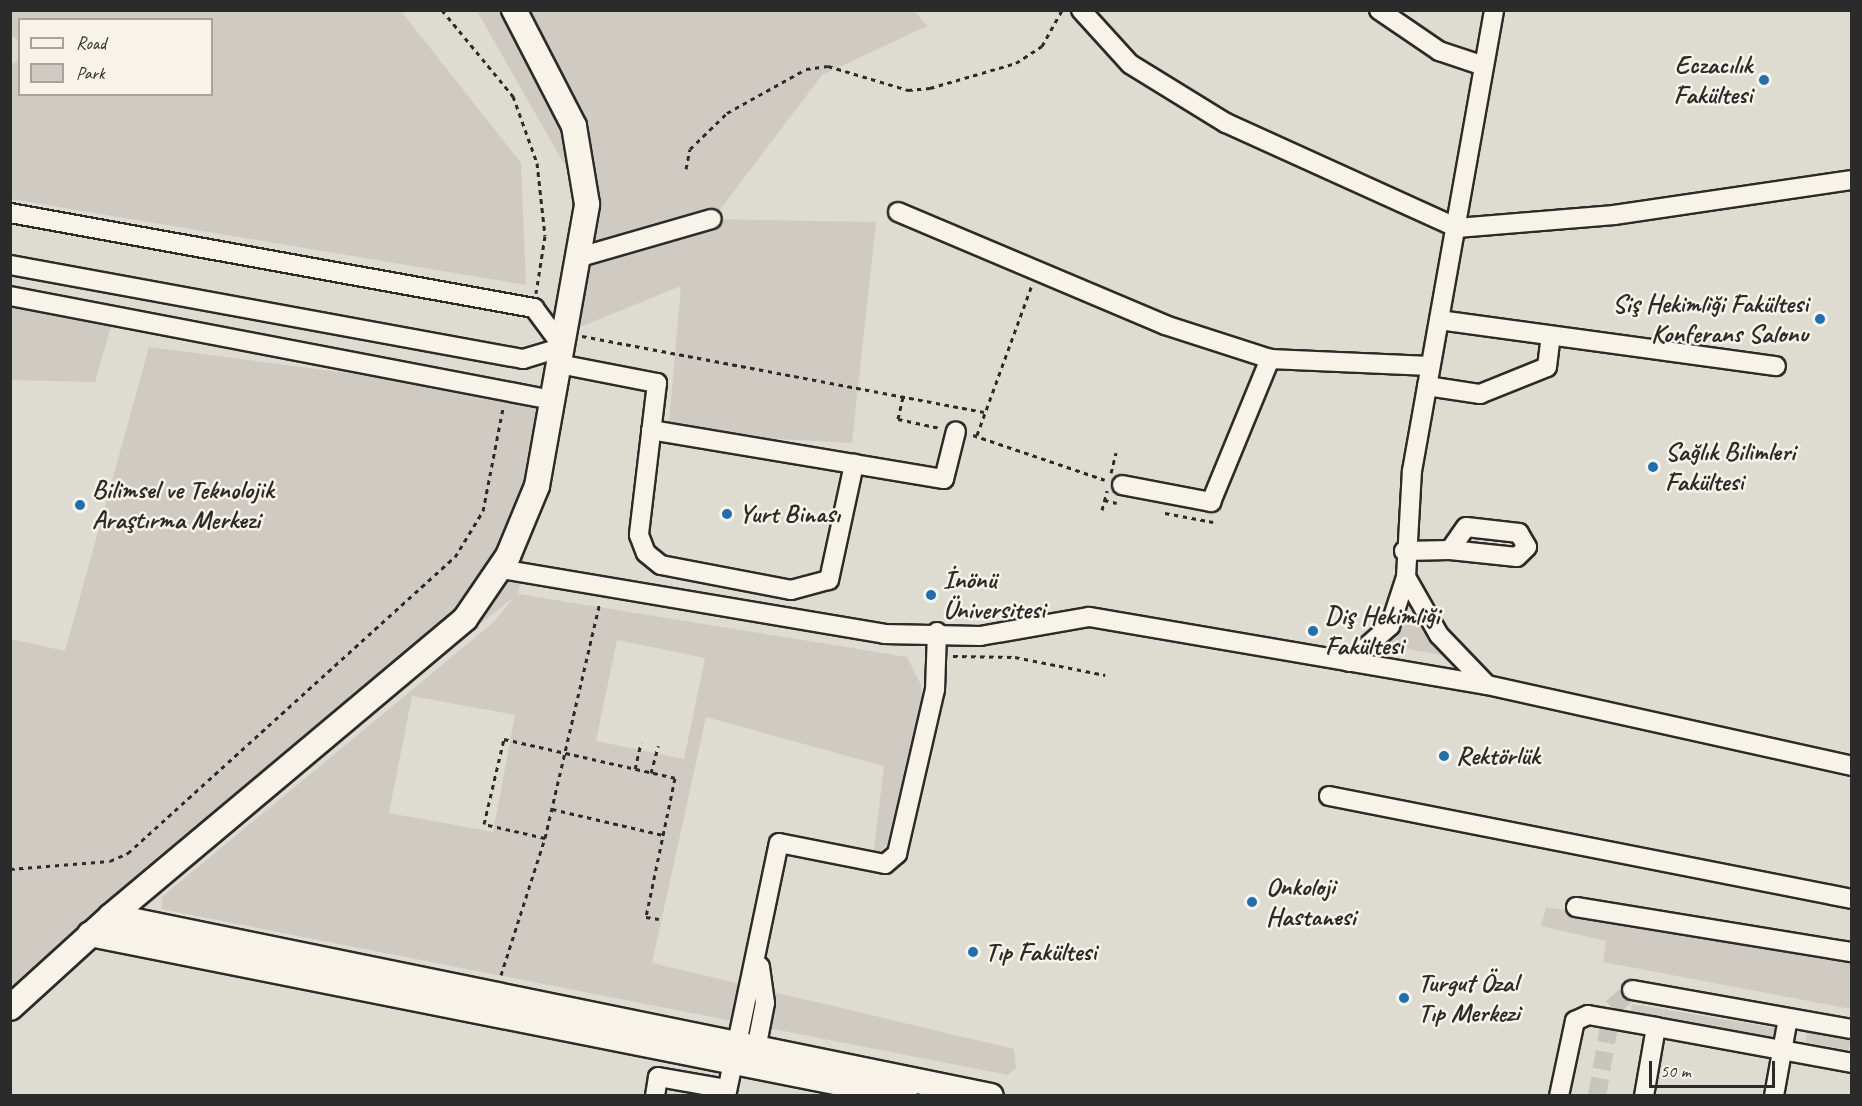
<!DOCTYPE html>
<meta charset="utf-8">
<style>
body{margin:0}
#map{position:relative;width:1862px;height:1106px;overflow:hidden;background:#efebe0;font-family:Caveat,sans-serif}
div>[style]{position:absolute}
[style*='--x']{left:calc(var(--x)*1px);top:calc(var(--y)*1px);width:calc(var(--w)*1px);rotate:calc(var(--a)*1deg)}
.built>*{inset:0;background:#dedbd1}
.green>*{inset:0;background:#cfcbc2;transform-origin:0 0}
.minor-tunnel>*{height:18px;margin-top:-9px;transform-origin:0;background:repeating-linear-gradient(90deg,#c8c5bc 0 18px,transparent 0 27px)}
.path>*{height:3px;margin-top:-1.5px;transform-origin:0;background:repeating-linear-gradient(90deg,#2b2b2b 0 4.5px,transparent 0 9px)}
.roads{filter:drop-shadow(2px 0 #2b2b2b) drop-shadow(-2px 0 #2b2b2b) drop-shadow(0 2px #2b2b2b) drop-shadow(0 -2px #2b2b2b)}
.minor>*{height:18px;margin:-9px;padding:0 9px;transform-origin:9px;border-radius:9px;background:#f7f3e8}
.major>*{height:24px;margin:-12px;padding:0 12px;transform-origin:12px;border-radius:12px;background:#f7f3e8}
.dots>*{width:16px;height:16px;translate:-50% -50%;box-sizing:border-box;border:3px solid #f7f3e8;border-radius:50%}
span{translate:-50% -50%;white-space:nowrap;text-align:center;line-height:1.15;-webkit-text-stroke:5px #f7f3e8;paint-order:stroke}
.poi-label{font-size:26px;color:#2b2b2b;font-weight:700}
.right{translate:-100% -50%;text-align:right}
.left{translate:0 -50%;text-align:left}
.frame{position:absolute;inset:0;border:12px solid #2b2b2b;pointer-events:none}
.legend{position:absolute;left:18px;top:18px;width:195px;height:78px;box-sizing:border-box;background:#f7f3e8;border:2px solid #a5a39c;margin:0;padding:8px 10px;list-style:none;font-size:18px;color:#2b2b2b}
.legend li{display:flex;align-items:center;gap:12px;height:30px}
.legend b{width:30px;border:2px solid #a5a39c}
.scale{position:absolute;left:1649px;top:1061px;width:126px;height:27px;box-sizing:border-box;border:3px solid #2b2b2b;border-top:0;padding-left:8px;font-size:18px;line-height:21px;white-space:nowrap;color:#2b2b2b;-webkit-text-stroke:4px #f7f3e8;paint-order:stroke}
</style>
<div id="map">
<div class="built">
<i style="clip-path:polygon(evenodd,11px 11px,1851px 11px,1851px 1095px,11px 1095px,11px 11px,20px 20px,212px 20px,212px 94px,20px 94px,20px 20px)"></i>
</div>
<div class="green">
<i style="clip-path:polygon(11px 10px,401px 11px,521px 163px,526px 285px,11px 199px,11px 65px,19px 60px,20px 94px,212px 94px,212px 20px,20px 20px,19px 41px,11px 35px)"></i>
<i style="clip-path:polygon(477px 11px,914px 11px,927px 26px,822px 75px,713px 219px,876px 222px,852px 443px,668px 433px,681px 286px,565px 333px,587px 204px)"></i>
<i style="clip-path:polygon(11px 296px,114px 316px,95px 382px,11px 380px)"></i>
<i style="clip-path:polygon(evenodd,149px 347px,552px 400px,518px 594px,907px 657px,921px 685px,923px 706px,893px 840px,873px 857px,884px 766px,706px 717px,652px 963px,1014px 1049px,1016px 1068px,1008px 1075px,161px 909px,163px 896px,494px 622px,514px 597px,11px 993px,11px 639px,65px 651px,149px 347px,617px 640px,705px 658px,684px 759px,596px 741px,617px 640px,149px 347px,412px 696px,515px 715px,493px 832px,389px 813px,412px 696px)"></i>
<i style="clip-path:polygon(1414px 613px,1447px 656px,1386px 645px)"></i>
<i style="clip-path:polygon(1546px 907px,1851px 957px,1851px 1009px,1603px 962px,1606px 941px,1541px 926px)"></i>
<i style="clip-path:polygon(1632px 1004px,1775px 1028px,1772px 1040px,1630px 1013px)"></i>
<i style="left:1808px;top:1028px;width:44px;height:14px;rotate:11deg"></i>
</div>
<div class="minor-tunnel">
<i style="--x:1597;--y:1096;--w:89;--a:-80.3"></i>
<i style="--x:1612;--y:1008;--w:27;--a:-42"></i>
</div>
<div class="path">
<i style="--x:442;--y:10;--w:112;--a:50.5"></i>
<i style="--x:513;--y:96;--w:71;--a:70.3"></i>
<i style="--x:537;--y:163;--w:73;--a:83.7"></i>
<i style="--x:545;--y:236;--w:58;--a:99"></i>
<i style="--x:686;--y:169;--w:20;--a:-79"></i>
<i style="--x:690;--y:149;--w:52;--a:-44.2"></i>
<i style="--x:727;--y:113;--w:90;--a:-29.1"></i>
<i style="--x:806;--y:69;--w:22;--a:-8"></i>
<i style="--x:828;--y:66;--w:84;--a:16.7"></i>
<i style="--x:908;--y:90;--w:22;--a:-5"></i>
<i style="--x:930;--y:88;--w:90;--a:-16.2"></i>
<i style="--x:1016;--y:63;--w:31;--a:-33"></i>
<i style="--x:1042;--y:46;--w:41;--a:-60.9"></i>
<i style="--x:582;--y:336;--w:409;--a:10.7"></i>
<i style="--x:903;--y:397;--w:23;--a:103"></i>
<i style="--x:898;--y:419;--w:43;--a:12.1"></i>
<i style="--x:973;--y:435;--w:139;--a:18.8"></i>
<i style="--x:977;--y:435;--w:160;--a:-69.9"></i>
<i style="--x:1111;--y:473;--w:21;--a:-76"></i>
<i style="--x:1104;--y:500;--w:13;--a:13"></i>
<i style="--x:1102;--y:510;--w:20;--a:-75"></i>
<i style="--x:1165;--y:513;--w:49;--a:10.6"></i>
<i style="--x:953;--y:656;--w:62;--a:0.9"></i>
<i style="--x:1015;--y:657;--w:92;--a:11.3"></i>
<i style="--x:635;--y:769;--w:27;--a:-77"></i>
<i style="--x:651;--y:773;--w:28;--a:-75"></i>
<i style="--x:552;--y:809;--w:114;--a:13.2"></i>
<i style="--x:545;--y:838;--w:63;--a:-167.1"></i>
<i style="--x:484;--y:824;--w:87;--a:-76.8"></i>
<i style="--x:504;--y:739;--w:175;--a:12.8"></i>
<i style="--x:675;--y:778;--w:142;--a:101.8"></i>
<i style="--x:646;--y:917;--w:13;--a:9"></i>
<i style="--x:10;--y:869;--w:100;--a:-4.6"></i>
<i style="--x:110;--y:861;--w:20;--a:-24"></i>
<i style="--x:128;--y:853;--w:441;--a:-42.2"></i>
<i style="--x:455;--y:557;--w:54;--a:-58.7"></i>
<i style="--x:483;--y:511;--w:105;--a:-79"></i>
<i style="--x:501;--y:975;--w:144;--a:-72.2"></i>
<i style="--x:545;--y:838;--w:242;--a:-76.9"></i>
</div>
<div class="roads">
<div class="minor">
<i style="--x:1081;--y:10;--w:73;--a:47.8"></i>
<i style="--x:1130;--y:64;--w:113;--a:31.6"></i>
<i style="--x:1226;--y:123;--w:254;--a:24.4"></i>
<i style="--x:1457;--y:228;--w:158;--a:-4.7"></i>
<i style="--x:1614;--y:215;--w:241;--a:-8.4"></i>
<i style="--x:1379;--y:10;--w:73;--a:34.3"></i>
<i style="--x:1439;--y:51;--w:47;--a:18.4"></i>
<i style="--x:898;--y:212;--w:290;--a:22.9"></i>
<i style="--x:1165;--y:325;--w:110;--a:17.9"></i>
<i style="--x:1270;--y:359;--w:160;--a:2.5"></i>
<i style="--x:10;--y:213;--w:533;--a:10.28"></i>
<i style="--x:534;--y:308;--w:49;--a:53.4"></i>
<i style="--x:563;--y:347;--w:42;--a:163.3"></i>
<i style="--x:523;--y:359;--w:522;--a:-169.62"></i>
<i style="--x:580;--y:257;--w:137;--a:-16.1"></i>
<i style="--x:10;--y:296;--w:552;--a:10.86"></i>
<i style="--x:1439;--y:320;--w:340;--a:7.8"></i>
<i style="--x:559;--y:364;--w:100;--a:11"></i>
<i style="--x:657;--y:383;--w:153;--a:96.8"></i>
<i style="--x:639;--y:535;--w:19;--a:69"></i>
<i style="--x:646;--y:553;--w:19;--a:39"></i>
<i style="--x:661;--y:565;--w:132;--a:10.9"></i>
<i style="--x:791;--y:590;--w:39;--a:-15"></i>
<i style="--x:829;--y:580;--w:119;--a:-77.8"></i>
<i style="--x:1427;--y:386;--w:54;--a:8.6"></i>
<i style="--x:1480;--y:394;--w:72;--a:-21.9"></i>
<i style="--x:1547;--y:367;--w:31;--a:-83"></i>
<i style="--x:651;--y:430;--w:297;--a:9.5"></i>
<i style="--x:944;--y:479;--w:49;--a:-76"></i>
<i style="--x:1122;--y:485;--w:91;--a:10.8"></i>
<i style="--x:1211;--y:502;--w:155;--a:-67.6"></i>
<i style="--x:1404;--y:551;--w:46;--a:-1.2"></i>
<i style="--x:1450;--y:550;--w:67;--a:6"></i>
<i style="--x:1517;--y:557;--w:14;--a:-45"></i>
<i style="--x:1527;--y:547;--w:16;--a:-120"></i>
<i style="--x:1519;--y:533;--w:53;--a:-173.5"></i>
<i style="--x:1466;--y:527;--w:28;--a:125"></i>
<i style="--x:501;--y:569;--w:388;--a:9.6"></i>
<i style="--x:884;--y:634;--w:96;--a:1.2"></i>
<i style="--x:980;--y:636;--w:111;--a:-9.9"></i>
<i style="--x:1089;--y:617;--w:404;--a:9.7"></i>
<i style="--x:1487;--y:685;--w:374;--a:12.5"></i>
<i style="--x:1406;--y:577;--w:67;--a:60.4"></i>
<i style="--x:1439;--y:635;--w:69;--a:46.2"></i>
<i style="--x:1349;--y:662;--w:55;--a:-41.3"></i>
<i style="--x:1390;--y:626;--w:52;--a:-71.9"></i>
<i style="--x:1406;--y:577;--w:106;--a:-86.8"></i>
<i style="--x:1412;--y:471;--w:468;--a:-79.9"></i>
<i style="--x:1329;--y:796;--w:533;--a:11.14"></i>
<i style="--x:1576;--y:907;--w:280;--a:9.3"></i>
<i style="--x:1632;--y:990;--w:223;--a:10.1"></i>
<i style="--x:744;--y:1053;--w:16;--a:-35"></i>
<i style="--x:757;--y:1044;--w:42;--a:-79"></i>
<i style="--x:765;--y:1003;--w:37;--a:-98"></i>
<i style="--x:655;--y:1096;--w:19;--a:-81"></i>
<i style="--x:658;--y:1077;--w:70;--a:9.9"></i>
<i style="--x:726;--y:1096;--w:258;--a:-78.2"></i>
<i style="--x:779;--y:843;--w:108;--a:11.2"></i>
<i style="--x:885;--y:864;--w:16;--a:-40"></i>
<i style="--x:897;--y:854;--w:168;--a:-77"></i>
<i style="--x:935;--y:690;--w:58;--a:-88"></i>
<i style="--x:1559;--y:1096;--w:77;--a:-78"></i>
<i style="--x:1575;--y:1021;--w:14;--a:-25"></i>
<i style="--x:1588;--y:1015;--w:69;--a:10"></i>
<i style="--x:1644;--y:1096;--w:70;--a:-80.1"></i>
<i style="--x:1656;--y:1027;--w:199;--a:10.4"></i>
<i style="--x:1774;--y:1096;--w:79;--a:-79.8"></i>
</div>
<div class="major">
<i style="--x:111;--y:916;--w:898;--a:11.56"></i>
<i style="--x:90;--y:934;--w:831;--a:11.24"></i>
<i style="--x:10;--y:1008;--w:137;--a:-42.3"></i>
<i style="--x:111;--y:916;--w:462;--a:-40"></i>
<i style="--x:465;--y:619;--w:76;--a:-55.7"></i>
<i style="--x:508;--y:556;--w:76;--a:-67.5"></i>
<i style="--x:537;--y:486;--w:286;--a:-79.9"></i>
<i style="--x:587;--y:204;--w:79;--a:-99.5"></i>
<i style="--x:574;--y:126;--w:131;--a:-117.3"></i>
</div>
</div>
<div class="dots">
<i style="left:1764px;top:80px;background:#1f6fb2"></i>
<i style="left:1820px;top:319px;background:#1f6fb2"></i>
<i style="left:1653px;top:467px;background:#1f6fb2"></i>
<i style="left:80px;top:505px;background:#1f6fb2"></i>
<i style="left:727px;top:514px;background:#1f6fb2"></i>
<i style="left:931px;top:595px;background:#1f6fb2"></i>
<i style="left:1313px;top:631px;background:#1f6fb2"></i>
<i style="left:1444px;top:756px;background:#1f6fb2"></i>
<i style="left:1252px;top:902px;background:#1f6fb2"></i>
<i style="left:973px;top:952px;background:#1f6fb2"></i>
<i style="left:1404px;top:998px;background:#1f6fb2"></i>
</div>
<div class="poi-label">
<span class="right" style="left:1752px;top:80px">Eczacılık<br>Fakültesi</span>
<span class="right" style="left:1808px;top:319px">Siş Hekimliği Fakültesi<br>Konferans Salonu</span>
<span class="left" style="left:1665px;top:467px">Sağlık Bilimleri<br>Fakültesi</span>
<span class="left" style="left:92px;top:505px">Bilimsel ve Teknolojik<br>Araştırma Merkezi</span>
<span class="left" style="left:739px;top:514px">Yurt Binası</span>
<span class="left" style="left:943px;top:595px">İnönü<br>Üniversitesi</span>
<span class="left" style="left:1325px;top:631px">Diş Hekimliği<br>Fakültesi</span>
<span class="left" style="left:1456px;top:756px">Rektörlük</span>
<span class="left" style="left:1266px;top:902px">Onkoloji<br>Hastanesi</span>
<span class="left" style="left:985px;top:952px">Tıp Fakültesi</span>
<span class="left" style="left:1418px;top:998px">Turgut Özal<br>Tıp Merkezi</span>
</div>
<div class="frame"></div>
<ul class="legend">
<li><b style="height:8px;background:#f7f3e8"></b>Road</li>
<li><b style="height:16px;background:#cfcbc2"></b>Park</li>
</ul>
<div class="scale">50 m</div>
</div>
